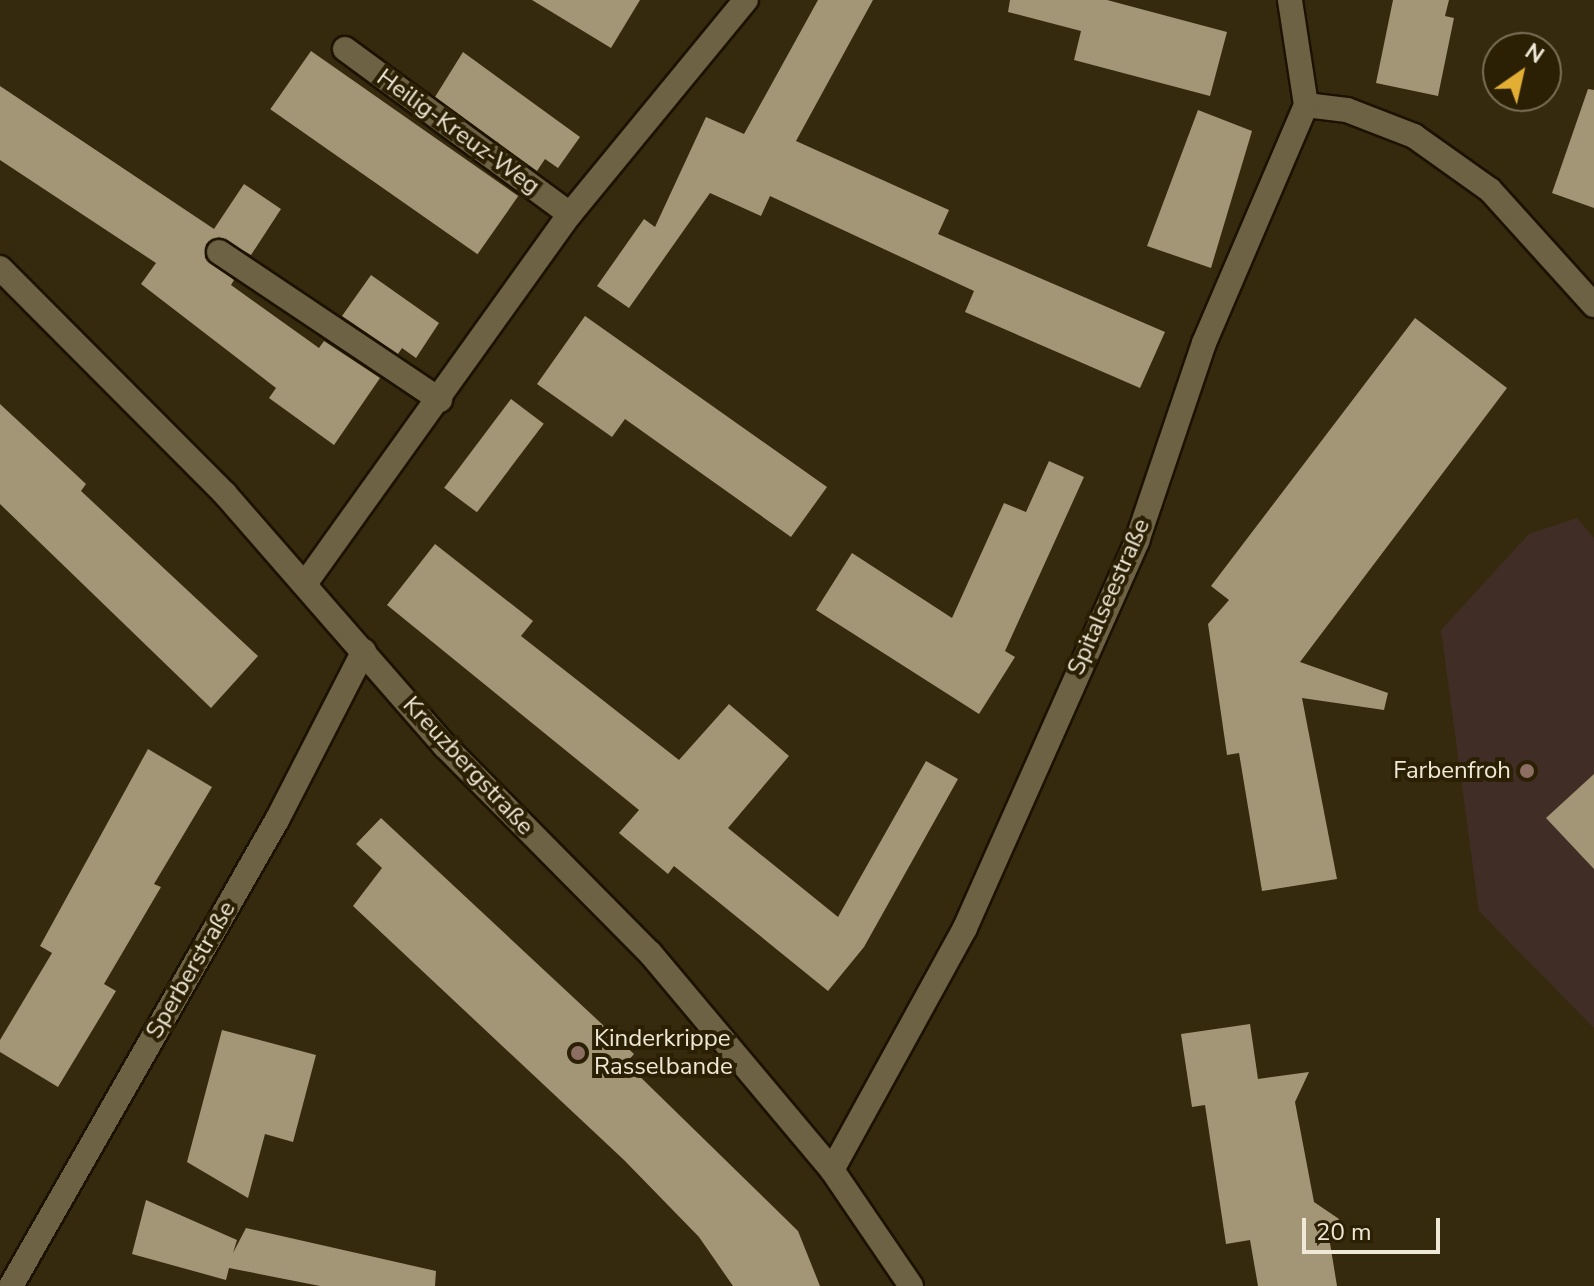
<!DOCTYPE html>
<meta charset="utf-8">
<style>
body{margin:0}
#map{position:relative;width:1594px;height:1286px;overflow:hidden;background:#352a0d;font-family:"Nunito Sans",sans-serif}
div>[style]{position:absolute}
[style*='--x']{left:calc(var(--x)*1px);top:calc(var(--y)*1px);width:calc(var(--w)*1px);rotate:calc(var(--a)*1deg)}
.education>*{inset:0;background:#402e26}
.building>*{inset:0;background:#a39677;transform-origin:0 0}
.roads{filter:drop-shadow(2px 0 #1c1200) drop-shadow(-2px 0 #1c1200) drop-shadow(0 2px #1c1200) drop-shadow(0 -2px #1c1200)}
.minor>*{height:24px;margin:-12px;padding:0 12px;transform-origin:12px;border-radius:12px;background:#6e6245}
.dots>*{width:22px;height:22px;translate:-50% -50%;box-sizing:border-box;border:4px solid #2b2004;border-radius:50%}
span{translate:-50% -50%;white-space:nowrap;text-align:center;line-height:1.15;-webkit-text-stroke:8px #2b2004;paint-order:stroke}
.street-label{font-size:24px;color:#efe8d7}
.poi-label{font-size:24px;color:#efe8d7}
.right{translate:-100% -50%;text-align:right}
.left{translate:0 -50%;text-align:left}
.north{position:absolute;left:1482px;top:32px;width:80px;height:80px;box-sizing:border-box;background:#2b2004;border:2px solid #797058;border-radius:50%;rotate:34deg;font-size:22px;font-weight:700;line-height:32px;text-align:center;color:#efe8d7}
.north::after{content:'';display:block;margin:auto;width:28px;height:36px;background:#e2af34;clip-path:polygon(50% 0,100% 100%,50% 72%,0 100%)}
.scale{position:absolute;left:1302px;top:1218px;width:138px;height:36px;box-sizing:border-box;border:4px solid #efe8d7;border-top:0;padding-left:10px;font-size:24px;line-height:28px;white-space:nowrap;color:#efe8d7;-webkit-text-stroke:6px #2b2004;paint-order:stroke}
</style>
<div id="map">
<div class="education">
<i style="clip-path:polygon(1577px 518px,1594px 538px,1594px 1028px,1479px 911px,1441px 630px,1529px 534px)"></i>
</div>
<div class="building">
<i style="clip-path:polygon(532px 0,640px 0,611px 48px)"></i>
<i style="clip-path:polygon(818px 0,873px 0,796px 141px,949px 210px,938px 234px,1165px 332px,1140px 388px,965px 312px,974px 291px,770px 196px,761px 216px,710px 193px,629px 308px,597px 286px,644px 219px,655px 227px,706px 117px,744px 134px)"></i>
<i style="clip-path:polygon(1010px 0,1107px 0,1227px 32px,1210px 96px,1074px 60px,1081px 31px,1008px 12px)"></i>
<i style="clip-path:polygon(1393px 0,1449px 0,1445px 16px,1454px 18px,1438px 96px,1376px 83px)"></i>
<i style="left:311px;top:51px;width:253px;height:71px;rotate:35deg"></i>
<i style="clip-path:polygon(463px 52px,580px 137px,558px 168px,545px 159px,537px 171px,435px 97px)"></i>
<i style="clip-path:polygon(0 86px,214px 229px,244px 184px,281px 209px,251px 255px,219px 237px,206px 244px,205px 258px,234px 280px,231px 285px,319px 348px,324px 341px,380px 378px,334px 445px,269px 398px,276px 388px,141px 284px,156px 263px,0 160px)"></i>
<i style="clip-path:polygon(1588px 89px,1594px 90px,1594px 208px,1552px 193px)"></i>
<i style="clip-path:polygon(1198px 110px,1252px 131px,1211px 268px,1147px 246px)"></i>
<i style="clip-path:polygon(371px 275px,439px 323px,416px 358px,402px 348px,398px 354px,342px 316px)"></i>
<i style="clip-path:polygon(585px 316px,827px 487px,791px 537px,625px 419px,612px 437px,537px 384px)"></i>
<i style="clip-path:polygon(1415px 318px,1507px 388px,1300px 662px,1388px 693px,1384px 710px,1302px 698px,1337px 879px,1262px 891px,1239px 753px,1227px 755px,1208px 624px,1229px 600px,1211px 586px)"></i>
<i style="left:511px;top:399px;width:41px;height:111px;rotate:37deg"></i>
<i style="clip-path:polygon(0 404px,86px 484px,81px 491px,258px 656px,211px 708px,0 504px)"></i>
<i style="clip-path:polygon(1049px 461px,1084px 477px,1005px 651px,1015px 657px,979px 714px,816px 610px,852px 553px,952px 618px,1004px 503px,1026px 512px)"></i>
<i style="clip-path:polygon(435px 544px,533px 621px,521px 636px,679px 760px,729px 704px,789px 756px,728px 828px,838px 917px,926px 761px,958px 779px,864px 947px,828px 991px,674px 866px,668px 874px,619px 833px,639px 810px,387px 605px)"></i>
<i style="clip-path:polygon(148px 749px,212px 787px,154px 884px,161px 887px,104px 984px,116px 991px,58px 1087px,0 1052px,0 1040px,52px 953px,40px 946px)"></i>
<i style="clip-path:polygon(1594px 774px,1594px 869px,1546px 818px)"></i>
<i style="clip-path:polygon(381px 818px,634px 1054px,626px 1063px,798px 1231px,820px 1286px,733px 1286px,699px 1237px,624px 1160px,353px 906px,382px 868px,356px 844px)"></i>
<i style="clip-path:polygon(1250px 1024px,1258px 1079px,1309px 1072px,1295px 1102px,1314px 1202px,1339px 1219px,1329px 1237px,1337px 1286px,1258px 1286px,1250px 1240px,1226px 1244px,1205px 1105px,1192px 1107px,1181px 1034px)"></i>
<i style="clip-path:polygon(222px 1030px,316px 1055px,293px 1142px,265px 1134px,248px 1198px,187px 1162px)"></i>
<i style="clip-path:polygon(146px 1200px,237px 1240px,233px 1253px,246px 1228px,436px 1271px,435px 1286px,320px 1286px,229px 1268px,226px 1280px,132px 1254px)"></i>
</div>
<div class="roads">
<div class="minor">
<i style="--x:345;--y:49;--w:279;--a:36.3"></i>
<i style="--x:1306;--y:105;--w:41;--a:7"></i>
<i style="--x:1347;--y:110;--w:72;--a:21.2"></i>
<i style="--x:1414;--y:136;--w:93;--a:35.4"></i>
<i style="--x:1490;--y:190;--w:155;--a:47.9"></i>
<i style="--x:219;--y:252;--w:266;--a:33.8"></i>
<i style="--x:0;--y:268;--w:319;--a:45.1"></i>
<i style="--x:225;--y:494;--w:335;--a:48.9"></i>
<i style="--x:445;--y:746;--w:291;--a:45.3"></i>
<i style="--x:650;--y:953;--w:283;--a:50"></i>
<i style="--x:832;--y:1170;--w:140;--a:55.7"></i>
<i style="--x:307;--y:581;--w:452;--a:-54.4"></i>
<i style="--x:570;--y:214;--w:277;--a:-50.6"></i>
<i style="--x:832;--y:1170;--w:276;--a:-61.2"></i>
<i style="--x:965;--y:928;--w:424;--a:-66"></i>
<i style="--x:1137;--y:541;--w:209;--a:-71.3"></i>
<i style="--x:1204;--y:343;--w:259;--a:-66.8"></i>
<i style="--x:1306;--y:105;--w:106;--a:-98.7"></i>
<i style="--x:11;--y:1286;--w:537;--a:-60.28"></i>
<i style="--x:277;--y:820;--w:190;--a:-62.8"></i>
</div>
</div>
<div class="dots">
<i style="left:1527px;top:771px;background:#8d6e63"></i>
<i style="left:578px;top:1053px;background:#8d6e63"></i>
</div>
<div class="street-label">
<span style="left:458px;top:132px;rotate:36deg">Heilig-Kreuz-Weg</span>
<span style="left:1109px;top:597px;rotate:-66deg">Spitalseestraße</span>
<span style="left:468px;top:766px;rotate:47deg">Kreuzbergstraße</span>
<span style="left:191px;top:970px;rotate:-60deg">Sperberstraße</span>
</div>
<div class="poi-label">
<span class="right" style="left:1511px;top:771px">Farbenfroh</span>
<span class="left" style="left:594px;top:1053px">Kinderkrippe<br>Rasselbande</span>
</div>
<div class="north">N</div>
<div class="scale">20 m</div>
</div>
